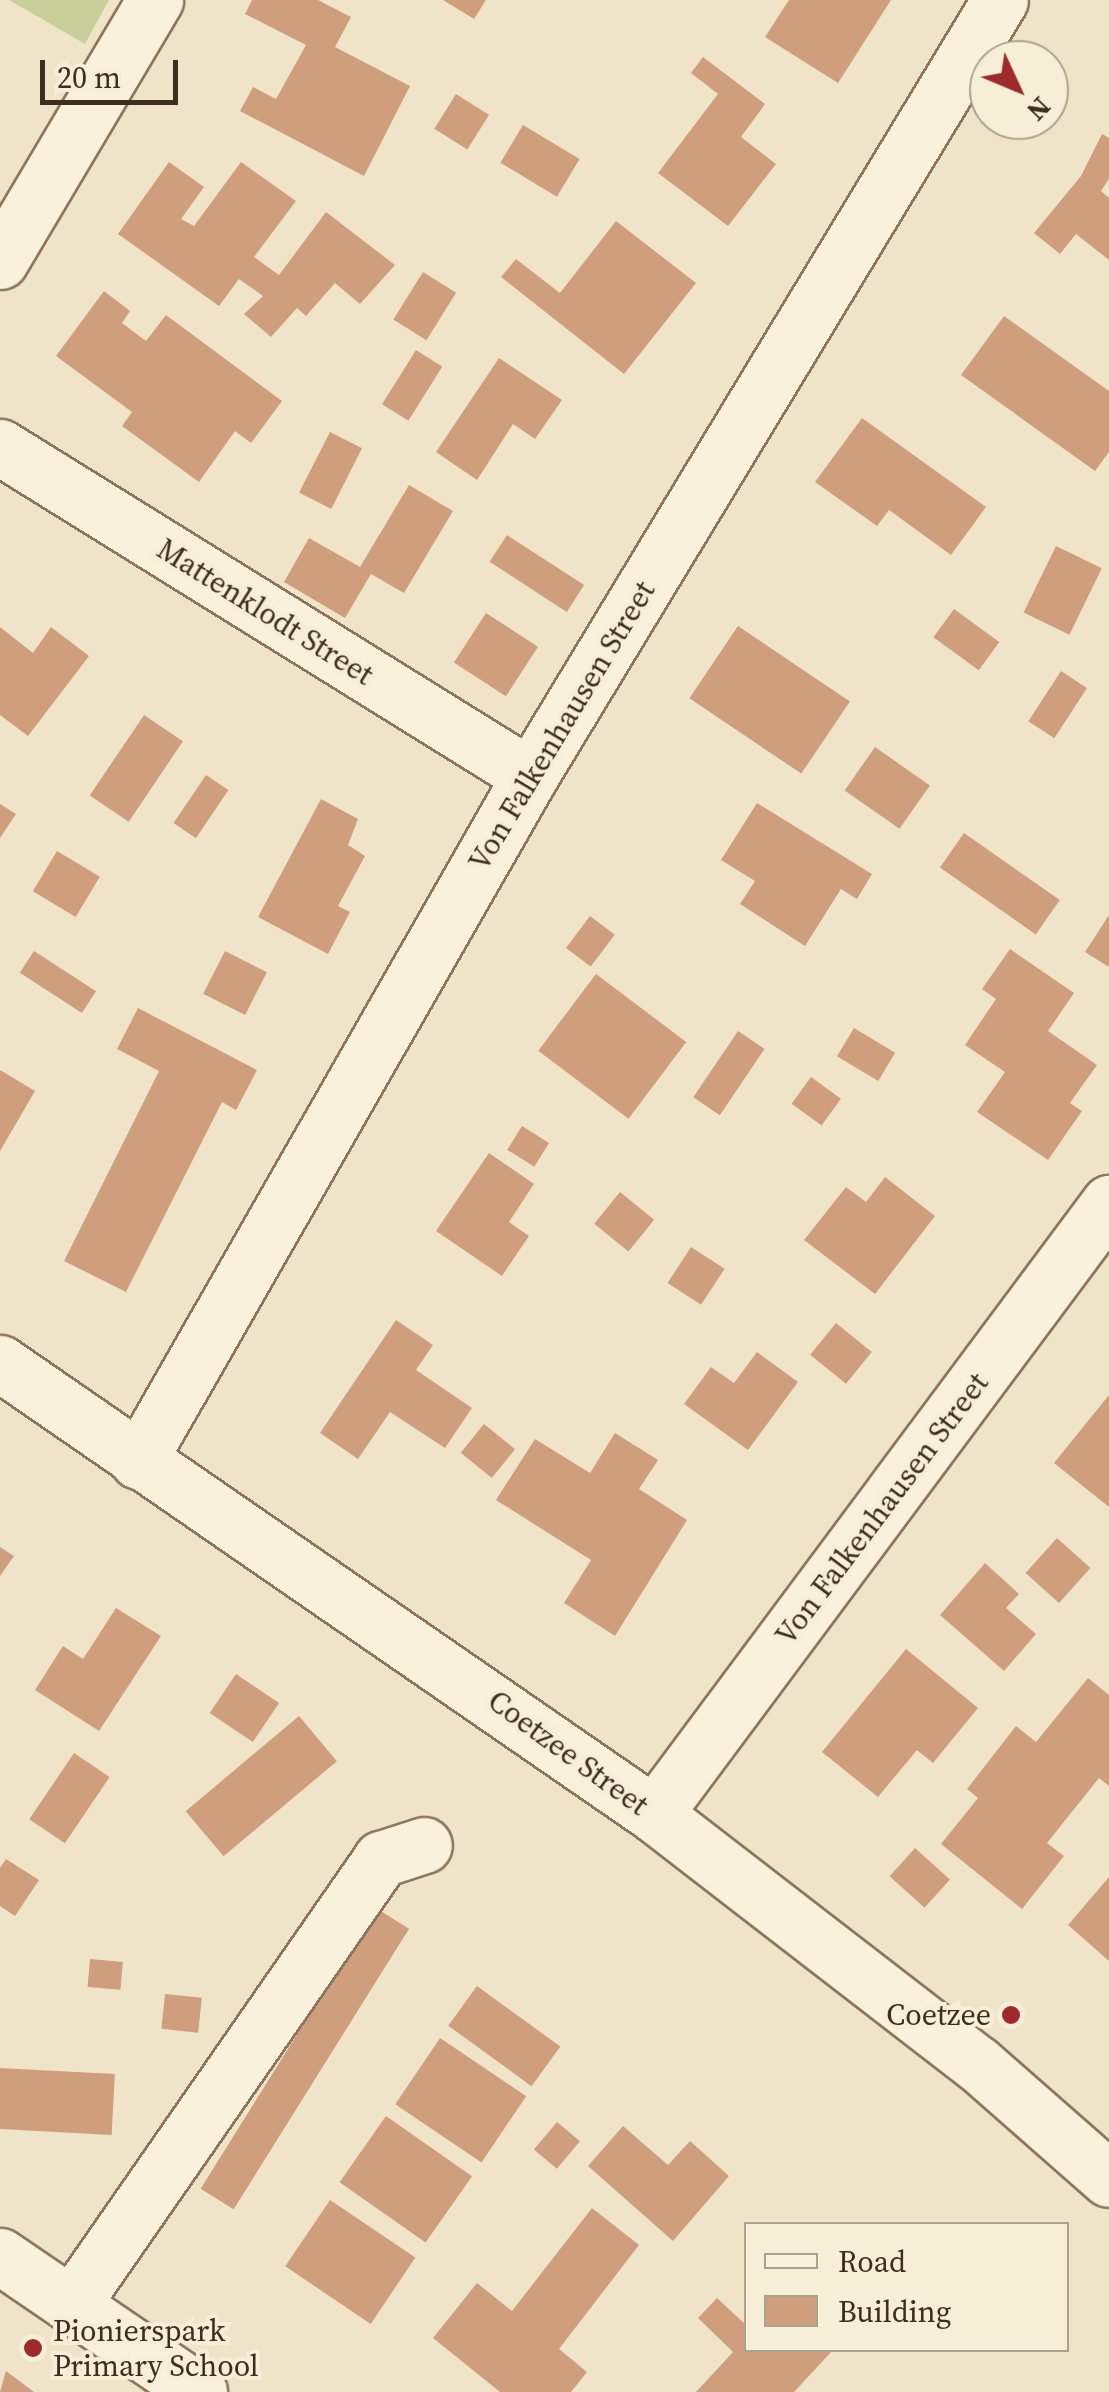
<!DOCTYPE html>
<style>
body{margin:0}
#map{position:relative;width:1109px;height:2392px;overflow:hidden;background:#f0e4c8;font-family:"Source Serif 4",serif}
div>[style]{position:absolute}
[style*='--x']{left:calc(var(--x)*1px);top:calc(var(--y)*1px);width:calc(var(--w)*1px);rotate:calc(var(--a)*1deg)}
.green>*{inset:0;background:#c9cf9b}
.building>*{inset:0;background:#cf9f7d;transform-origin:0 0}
.roads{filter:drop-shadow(2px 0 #8d765c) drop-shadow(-2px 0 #8d765c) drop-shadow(0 2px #8d765c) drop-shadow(0 -2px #8d765c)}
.minor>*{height:55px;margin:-27.5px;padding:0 27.5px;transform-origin:27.5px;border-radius:27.5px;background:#faf1dc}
.dots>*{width:28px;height:28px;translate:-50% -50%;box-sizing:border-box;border:5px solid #f7eed8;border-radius:50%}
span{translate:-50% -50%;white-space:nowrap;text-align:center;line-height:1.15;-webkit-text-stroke:8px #f7eed8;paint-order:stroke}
.street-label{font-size:30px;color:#3d2e20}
.poi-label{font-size:30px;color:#3d2e20}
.right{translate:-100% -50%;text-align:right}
.left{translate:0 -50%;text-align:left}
.legend{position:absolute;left:744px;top:2222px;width:325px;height:130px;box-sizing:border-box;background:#f7eed8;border:2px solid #ada18e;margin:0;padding:12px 18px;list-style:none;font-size:30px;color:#3d2e20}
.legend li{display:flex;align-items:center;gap:20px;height:50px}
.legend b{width:50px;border:2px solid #ada18e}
.north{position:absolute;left:969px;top:40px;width:100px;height:100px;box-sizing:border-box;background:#f7eed8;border:2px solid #ada18e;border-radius:50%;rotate:134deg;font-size:28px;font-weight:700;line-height:40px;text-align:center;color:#3d2e20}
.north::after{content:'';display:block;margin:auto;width:35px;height:45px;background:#9e2a2b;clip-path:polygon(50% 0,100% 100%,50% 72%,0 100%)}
.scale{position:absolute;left:40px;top:60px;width:138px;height:45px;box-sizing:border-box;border:5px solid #3d2e20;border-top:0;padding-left:12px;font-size:30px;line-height:35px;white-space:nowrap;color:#3d2e20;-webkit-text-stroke:8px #f7eed8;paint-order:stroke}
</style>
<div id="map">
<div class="green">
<i style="clip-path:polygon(9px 0,109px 0,85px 44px)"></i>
</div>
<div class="building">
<i style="clip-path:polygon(252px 0,318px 0,351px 17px,335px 47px,410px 86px,364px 176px,240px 111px,253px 87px,276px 99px,306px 45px,245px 14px)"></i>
<i style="clip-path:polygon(443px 0,486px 0,474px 19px)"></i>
<i style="clip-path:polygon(789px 0,891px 0,838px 83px,765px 37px)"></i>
<i style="clip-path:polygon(703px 57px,765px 104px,741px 137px,776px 164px,728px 226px,658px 173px,718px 94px,691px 73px)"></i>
<i style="left:456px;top:94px;width:39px;height:41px;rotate:32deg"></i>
<i style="left:523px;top:125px;width:66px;height:44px;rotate:31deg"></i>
<i style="clip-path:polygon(1102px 134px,1109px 138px,1109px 179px,1101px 191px,1109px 198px,1109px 260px,1076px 234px,1060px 254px,1034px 233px,1081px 176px)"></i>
<i style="clip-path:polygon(169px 162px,204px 187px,181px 219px,194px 226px,241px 162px,296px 201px,254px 257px,279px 275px,326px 212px,395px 265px,360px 304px,335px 283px,306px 316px,297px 308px,271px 337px,244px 314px,263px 296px,239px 279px,219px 306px,118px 234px)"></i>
<i style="clip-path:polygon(616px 221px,696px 283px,624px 374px,501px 277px,516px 259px,560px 293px)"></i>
<i style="left:423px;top:272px;width:39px;height:56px;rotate:32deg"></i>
<i style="clip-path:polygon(104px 291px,130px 311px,122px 323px,146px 341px,166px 315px,282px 401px,251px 443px,235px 431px,199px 482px,122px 426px,132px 412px,56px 356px)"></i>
<i style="clip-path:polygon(1004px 316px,1109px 391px,1109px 452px,1095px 471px,961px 375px)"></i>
<i style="left:416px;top:350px;width:31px;height:64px;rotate:32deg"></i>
<i style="clip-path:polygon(499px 358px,562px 400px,535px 439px,513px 424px,477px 480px,436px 452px)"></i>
<i style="clip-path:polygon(862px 418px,986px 507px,951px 555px,889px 510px,877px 526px,815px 482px)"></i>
<i style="left:330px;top:432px;width:36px;height:68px;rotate:27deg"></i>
<i style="clip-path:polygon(409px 485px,453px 511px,404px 593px,371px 574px,345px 618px,284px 582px,309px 538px,360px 567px)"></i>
<i style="left:507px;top:535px;width:92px;height:32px;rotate:33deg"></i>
<i style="left:1056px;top:546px;width:51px;height:74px;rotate:26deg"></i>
<i style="left:954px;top:609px;width:56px;height:35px;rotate:36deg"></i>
<i style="left:486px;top:613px;width:62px;height:59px;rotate:33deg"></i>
<i style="left:738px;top:626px;width:135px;height:87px;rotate:34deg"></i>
<i style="clip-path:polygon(0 627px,33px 653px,51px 627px,89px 656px,28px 736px,0 715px)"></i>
<i style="left:1061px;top:671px;width:31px;height:60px;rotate:33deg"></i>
<i style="left:144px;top:715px;width:47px;height:97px;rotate:34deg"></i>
<i style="left:875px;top:747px;width:67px;height:53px;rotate:35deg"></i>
<i style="left:206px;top:775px;width:27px;height:58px;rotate:34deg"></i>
<i style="clip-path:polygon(321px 799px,358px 819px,348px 845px,365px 856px,338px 906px,350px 912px,328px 954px,258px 917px)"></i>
<i style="clip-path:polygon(757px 803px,872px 874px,857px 899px,841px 889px,805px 946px,740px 904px,755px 881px,721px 860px)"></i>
<i style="clip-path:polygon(0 804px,16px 814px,0 838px)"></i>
<i style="left:964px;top:833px;width:117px;height:42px;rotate:35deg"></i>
<i style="left:57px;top:851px;width:50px;height:47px;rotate:31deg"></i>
<i style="clip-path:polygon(1109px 915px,1109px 967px,1085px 952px)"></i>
<i style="left:590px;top:916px;width:31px;height:40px;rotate:37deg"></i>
<i style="clip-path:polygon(1010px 949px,1074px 993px,1048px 1031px,1097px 1065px,1070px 1103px,1082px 1111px,1048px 1160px,977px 1112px,1005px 1072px,965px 1045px,996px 999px,982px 989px)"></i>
<i style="left:34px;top:951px;width:74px;height:26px;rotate:33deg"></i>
<i style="left:225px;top:951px;width:47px;height:48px;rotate:27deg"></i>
<i style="left:596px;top:974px;width:113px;height:96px;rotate:37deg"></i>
<i style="clip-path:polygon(138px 1008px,257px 1070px,236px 1110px,222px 1102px,126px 1292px,64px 1261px,159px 1071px,117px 1049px)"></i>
<i style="left:854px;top:1028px;width:48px;height:33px;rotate:31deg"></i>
<i style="left:738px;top:1031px;width:32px;height:80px;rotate:34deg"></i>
<i style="clip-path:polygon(0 1070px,35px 1091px,0 1151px)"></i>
<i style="left:811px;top:1077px;width:37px;height:33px;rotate:36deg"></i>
<i style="left:522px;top:1126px;width:32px;height:28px;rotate:32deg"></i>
<i style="clip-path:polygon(489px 1153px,534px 1184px,509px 1222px,529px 1236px,502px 1276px,436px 1231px)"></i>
<i style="clip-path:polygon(885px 1177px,935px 1216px,875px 1294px,804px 1240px,846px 1187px,866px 1202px)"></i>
<i style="left:620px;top:1192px;width:44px;height:41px;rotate:39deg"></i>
<i style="left:691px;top:1247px;width:40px;height:43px;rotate:33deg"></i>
<i style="clip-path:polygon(396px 1320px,433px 1345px,416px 1370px,472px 1408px,445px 1448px,390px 1412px,358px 1459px,320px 1433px)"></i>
<i style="left:836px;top:1323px;width:46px;height:41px;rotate:39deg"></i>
<i style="clip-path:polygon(757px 1352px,798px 1382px,748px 1450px,684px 1404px,711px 1367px,734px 1383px)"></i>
<i style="clip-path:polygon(1109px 1395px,1109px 1507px,1054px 1463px)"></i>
<i style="left:484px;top:1424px;width:40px;height:37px;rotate:39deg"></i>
<i style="clip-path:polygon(615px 1433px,658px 1460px,639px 1489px,687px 1520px,615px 1636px,564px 1603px,591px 1560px,496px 1500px,535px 1439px,590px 1473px)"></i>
<i style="left:1057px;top:1538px;width:45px;height:47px;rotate:42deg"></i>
<i style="clip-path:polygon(0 1547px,14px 1556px,0 1576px)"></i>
<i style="clip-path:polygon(985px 1563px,1019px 1594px,1006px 1608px,1036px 1634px,1004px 1671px,940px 1615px)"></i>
<i style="clip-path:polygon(116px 1608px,161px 1636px,99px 1731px,35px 1690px,63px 1646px,83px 1659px)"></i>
<i style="clip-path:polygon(906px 1649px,978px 1708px,933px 1763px,917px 1750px,878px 1797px,822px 1752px)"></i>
<i style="left:236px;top:1674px;width:52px;height:47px;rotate:34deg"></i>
<i style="clip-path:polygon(1088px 1678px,1109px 1695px,1109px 1786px,1099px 1778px,1047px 1843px,1064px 1856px,1022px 1909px,941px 1844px,978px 1798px,967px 1789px,1016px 1726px,1036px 1742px)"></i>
<i style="left:299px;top:1716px;width:59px;height:148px;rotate:50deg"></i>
<i style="left:74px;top:1753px;width:43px;height:80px;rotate:34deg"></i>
<i style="left:915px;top:1848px;width:47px;height:38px;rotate:42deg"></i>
<i style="clip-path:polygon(6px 1859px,39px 1880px,15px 1916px,0 1906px,0 1868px)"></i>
<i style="clip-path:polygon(1109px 1877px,1109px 1961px,1068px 1925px)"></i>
<i style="left:376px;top:1908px;width:39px;height:331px;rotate:32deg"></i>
<i style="left:90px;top:1959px;width:33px;height:28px;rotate:5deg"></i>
<i style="left:477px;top:1986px;width:103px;height:49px;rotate:36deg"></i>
<i style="left:165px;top:1994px;width:37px;height:35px;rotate:6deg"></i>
<i style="left:440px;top:2038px;width:104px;height:80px;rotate:34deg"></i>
<i style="left:0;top:2068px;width:115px;height:61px;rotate:3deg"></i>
<i style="left:386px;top:2116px;width:105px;height:81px;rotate:35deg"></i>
<i style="left:557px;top:2122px;width:30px;height:36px;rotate:40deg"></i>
<i style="clip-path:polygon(623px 2126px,668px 2165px,690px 2141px,729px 2176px,673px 2241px,588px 2166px)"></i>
<i style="left:330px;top:2200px;width:103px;height:80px;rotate:34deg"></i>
<i style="clip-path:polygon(592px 2208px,639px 2245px,559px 2349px,587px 2372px,571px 2392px,500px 2392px,433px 2338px,477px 2283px,512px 2311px)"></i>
<i style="clip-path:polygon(717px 2298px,746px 2325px,746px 2350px,833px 2350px,794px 2392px,696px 2392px,733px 2352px,698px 2318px)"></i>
<i style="clip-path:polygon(6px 2371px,34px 2392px,0 2392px)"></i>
</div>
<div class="roads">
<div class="minor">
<i style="--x:0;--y:261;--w:304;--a:-59.3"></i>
<i style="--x:0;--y:447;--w:624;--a:31.83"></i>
<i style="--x:0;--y:1363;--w:794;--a:34.59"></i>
<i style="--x:654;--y:1814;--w:409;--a:37.7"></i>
<i style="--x:978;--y:2064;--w:174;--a:41.3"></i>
<i style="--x:138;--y:1461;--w:789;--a:-60.22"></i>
<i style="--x:530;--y:776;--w:907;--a:-58.8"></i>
<i style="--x:654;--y:1814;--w:762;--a:-53.33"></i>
<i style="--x:0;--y:2256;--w:241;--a:34.3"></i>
<i style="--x:72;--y:2304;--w:542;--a:-55.22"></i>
<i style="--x:381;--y:1859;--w:45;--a:-18"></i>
</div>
</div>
<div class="dots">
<i style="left:1011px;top:2015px;background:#9e2a2b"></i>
<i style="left:33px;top:2348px;background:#9e2a2b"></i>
</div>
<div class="street-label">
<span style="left:265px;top:612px;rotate:32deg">Mattenklodt Street</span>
<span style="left:562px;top:726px;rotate:-59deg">Von Falkenhausen Street</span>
<span style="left:882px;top:1509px;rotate:-53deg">Von Falkenhausen Street</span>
<span style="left:568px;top:1753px;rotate:36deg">Coetzee Street</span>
</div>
<div class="poi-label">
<span class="right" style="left:991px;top:2015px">Coetzee</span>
<span class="left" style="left:53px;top:2348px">Pionierspark<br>Primary School</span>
</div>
<ul class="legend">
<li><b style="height:12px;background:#faf1dc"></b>Road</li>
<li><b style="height:28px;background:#cf9f7d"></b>Building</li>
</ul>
<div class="north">N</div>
<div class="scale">20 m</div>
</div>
